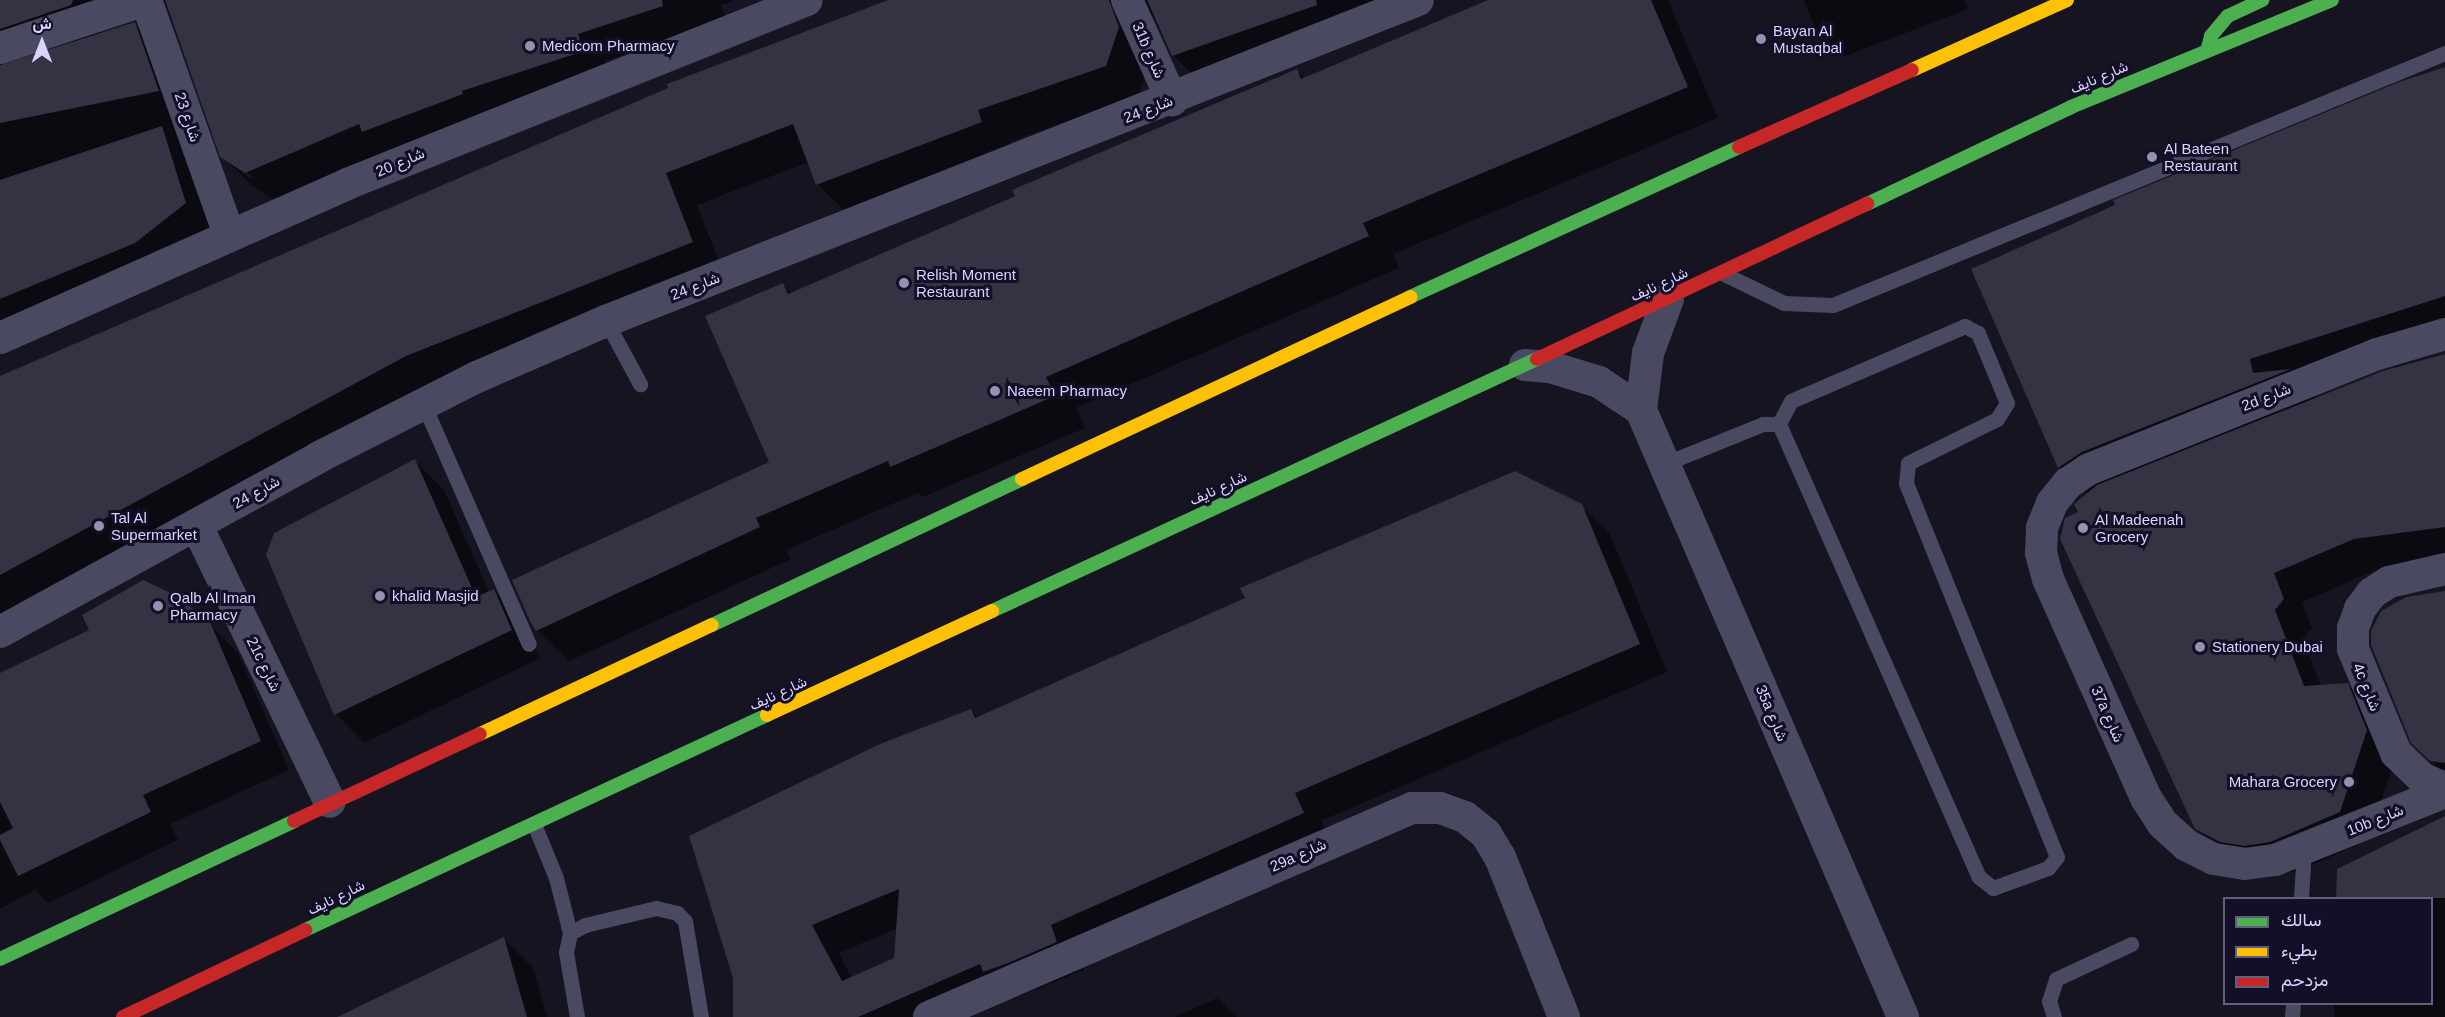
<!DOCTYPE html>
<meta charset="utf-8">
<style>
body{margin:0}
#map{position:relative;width:2445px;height:1017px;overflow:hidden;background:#161421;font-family:Arial,Vazirmatn,sans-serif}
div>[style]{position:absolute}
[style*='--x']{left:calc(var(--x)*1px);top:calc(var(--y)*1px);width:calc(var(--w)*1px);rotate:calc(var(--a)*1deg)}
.shadow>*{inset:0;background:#0007}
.building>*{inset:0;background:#343243}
.lane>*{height:15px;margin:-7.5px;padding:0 7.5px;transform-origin:7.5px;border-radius:7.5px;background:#4a4962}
.street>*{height:32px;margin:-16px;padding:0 16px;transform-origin:16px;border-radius:16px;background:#4a4962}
.fast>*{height:14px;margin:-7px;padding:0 7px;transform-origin:7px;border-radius:7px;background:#4caf50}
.slow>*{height:14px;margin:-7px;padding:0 7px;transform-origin:7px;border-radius:7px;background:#ffc107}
.jam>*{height:14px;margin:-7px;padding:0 7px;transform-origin:7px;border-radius:7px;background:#c62828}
.dots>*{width:16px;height:16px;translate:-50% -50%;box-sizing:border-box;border:3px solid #130f26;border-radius:50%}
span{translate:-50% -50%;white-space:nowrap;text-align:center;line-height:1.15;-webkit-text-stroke:6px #130f26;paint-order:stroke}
.poi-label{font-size:15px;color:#d9d4ff}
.left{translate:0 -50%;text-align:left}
.right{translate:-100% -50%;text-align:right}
.street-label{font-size:15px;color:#d9d4ff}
.legend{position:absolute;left:2223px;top:897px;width:210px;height:108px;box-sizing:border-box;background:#130f26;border:2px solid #625e7d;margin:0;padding:8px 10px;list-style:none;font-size:18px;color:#d9d4ff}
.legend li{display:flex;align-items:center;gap:12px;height:30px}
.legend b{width:30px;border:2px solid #625e7d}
.north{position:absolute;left:12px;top:12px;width:60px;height:60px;-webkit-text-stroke:4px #130f26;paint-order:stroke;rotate:0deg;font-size:16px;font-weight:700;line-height:24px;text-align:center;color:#d9d4ff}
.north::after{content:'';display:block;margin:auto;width:21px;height:27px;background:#d9d4ff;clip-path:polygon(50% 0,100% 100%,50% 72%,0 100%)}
</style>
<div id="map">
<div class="shadow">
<i style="clip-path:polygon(0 0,111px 0,98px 36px,134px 24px,162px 52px,213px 232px,0 338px)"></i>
<i style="clip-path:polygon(evenodd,164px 0,734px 0,721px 5px,727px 21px,605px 61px,611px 78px,391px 159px,384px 152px,274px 200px,250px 184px,222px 156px,164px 0,243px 170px,252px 176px,251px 179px,243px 173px,243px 170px)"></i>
<i style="clip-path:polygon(894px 0,1425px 0,1205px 87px,1173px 55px,1152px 15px,1140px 30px,1151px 60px,1138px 97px,1009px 142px,1013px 154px,850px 216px,818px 185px,809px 162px,697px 205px,724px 274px,0 624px,0 378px)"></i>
<i style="clip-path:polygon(1492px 0,1668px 0,1718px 118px,1393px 254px,1399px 268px,1076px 408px,1085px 428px,923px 497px,918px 493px,786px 550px,791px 559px,569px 661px,537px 630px,771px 463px,783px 284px,792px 294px,1297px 71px,1305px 79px)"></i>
<i style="clip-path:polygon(1804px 0,1965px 0,1968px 9px,1843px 57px,1815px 29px)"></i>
<i style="clip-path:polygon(2445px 69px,2445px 332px,2300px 380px,2319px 398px,2445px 355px,2445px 559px,2383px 567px,2302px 602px,2312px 628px,2303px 639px,2321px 686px,2347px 684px,2376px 713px,2395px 759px,2373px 826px,2380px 834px,2300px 871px,2275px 874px,2225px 857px,2196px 828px,2080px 513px,2088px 495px,2060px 467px,1973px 269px)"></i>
<i style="clip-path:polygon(415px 461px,444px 490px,489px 592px,494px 590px,522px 619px,540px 658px,364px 743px,336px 714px)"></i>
<i style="clip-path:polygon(evenodd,1581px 506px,1610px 534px,1667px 672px,1321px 821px,1330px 841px,1077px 953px,1084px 970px,1012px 999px,1005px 992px,949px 1017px,735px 1017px,971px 710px,979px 718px,1581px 506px,898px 928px,896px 959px,852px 978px,839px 953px,898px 928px)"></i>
<i style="clip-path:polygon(2445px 592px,2445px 774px,2412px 742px)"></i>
<i style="clip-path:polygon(209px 623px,238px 653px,289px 770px,170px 824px,178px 840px,48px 903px,35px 890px,0 909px,0 674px)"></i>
<i style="clip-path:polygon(2445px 818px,2445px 1017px,2334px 1017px,2334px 1004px,2432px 1004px,2432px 898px,2337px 898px,2338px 870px)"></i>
<i style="clip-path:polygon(504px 939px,533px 968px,547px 1017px,340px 1017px)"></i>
<i style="clip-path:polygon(1217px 998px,1237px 1017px,1175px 1017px)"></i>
</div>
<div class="building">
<i style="clip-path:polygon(0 0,73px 0,71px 5px,0 29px)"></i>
<i style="clip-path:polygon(165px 0,662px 0,663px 6px,578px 34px,584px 51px,462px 91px,463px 94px,362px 132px,359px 124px,245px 173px,220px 157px)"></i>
<i style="clip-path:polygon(888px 0,1109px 0,1119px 27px,1106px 66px,978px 110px,982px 122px,816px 185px,793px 124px,666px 173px,693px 242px,406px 356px,0 575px,0 376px,668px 88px,667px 84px)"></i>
<i style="clip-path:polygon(1147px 0,1316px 0,1317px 5px,1172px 56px)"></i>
<i style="clip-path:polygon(1488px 0,1651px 0,1688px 87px,1363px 223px,1369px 236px,1046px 377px,1055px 396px,890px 467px,888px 461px,756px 518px,760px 527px,536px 631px,530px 621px,512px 580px,769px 462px,705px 316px,783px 283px,788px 294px,1015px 196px,1012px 190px,1297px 69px,1301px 79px)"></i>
<i style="clip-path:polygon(135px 22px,159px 91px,0 123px,0 65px)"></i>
<i style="clip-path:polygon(2445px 67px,2445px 296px,2250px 359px,2253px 373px,2291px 369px,2082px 452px,2058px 468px,1971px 269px,2115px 205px,2113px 200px,2399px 82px)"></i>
<i style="clip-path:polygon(162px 126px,186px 203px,135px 243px,0 299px,0 180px)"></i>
<i style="clip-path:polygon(2445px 354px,2445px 527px,2354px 539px,2274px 573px,2284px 599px,2275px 610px,2304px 686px,2348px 683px,2367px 730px,2340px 812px,2270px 842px,2245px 846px,2220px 842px,2195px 829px,2060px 539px,2065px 518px,2078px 512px,2074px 504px,2097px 485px,2383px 371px)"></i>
<i style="clip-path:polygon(415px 459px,476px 597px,494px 589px,512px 630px,334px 715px,266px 555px,274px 533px)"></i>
<i style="clip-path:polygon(evenodd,1515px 471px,1582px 504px,1640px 644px,1295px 793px,1304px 813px,1051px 925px,1057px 942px,1008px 963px,983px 972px,980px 964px,858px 1017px,733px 1017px,733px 978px,689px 836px,880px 744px,971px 709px,975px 718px,1245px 598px,1240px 588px,1515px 471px,899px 889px,894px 958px,842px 981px,812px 925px,899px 889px)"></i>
<i style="clip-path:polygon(143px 580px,175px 595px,210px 622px,261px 741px,143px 795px,151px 812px,18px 876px,0 840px,0 835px,13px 828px,0 802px,0 673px,89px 630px,82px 615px)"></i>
<i style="clip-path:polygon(2445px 591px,2445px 763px,2430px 761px,2411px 743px,2371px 645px,2371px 631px,2381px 611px,2406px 597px)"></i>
<i style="clip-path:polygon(2445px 816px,2445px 898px,2336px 898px,2337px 869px)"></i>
<i style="clip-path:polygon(504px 937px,527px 1017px,337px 1017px)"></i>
</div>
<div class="lane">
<i style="--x:1724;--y:274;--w:67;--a:25.8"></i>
<i style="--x:1784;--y:303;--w:49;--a:2.3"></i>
<i style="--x:1833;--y:305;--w:662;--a:-22.38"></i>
<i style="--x:606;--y:321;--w:72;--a:61.6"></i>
<i style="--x:423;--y:403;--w:263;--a:66.3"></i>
<i style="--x:1664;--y:464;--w:107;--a:-22"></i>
<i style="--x:1763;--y:424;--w:16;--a:0"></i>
<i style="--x:1779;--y:424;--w:495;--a:66.2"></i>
<i style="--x:1979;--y:877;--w:18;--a:38"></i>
<i style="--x:1993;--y:888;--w:59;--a:-20"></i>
<i style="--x:2048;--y:868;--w:14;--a:-51"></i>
<i style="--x:2057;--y:857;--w:403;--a:-112"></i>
<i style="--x:1906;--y:483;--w:20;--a:-84"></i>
<i style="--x:1908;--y:463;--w:99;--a:-26.3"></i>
<i style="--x:1997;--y:419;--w:19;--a:-58"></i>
<i style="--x:2007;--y:403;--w:76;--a:-112.5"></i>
<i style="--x:1978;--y:333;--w:15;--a:-152"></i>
<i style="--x:1965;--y:326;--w:189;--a:156.7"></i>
<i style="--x:1791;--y:401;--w:26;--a:118"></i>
<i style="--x:534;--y:824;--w:58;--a:67.8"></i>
<i style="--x:556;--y:878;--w:57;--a:75.7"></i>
<i style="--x:2301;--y:898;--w:50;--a:-86.6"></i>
<i style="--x:577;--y:1017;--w:66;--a:-99.6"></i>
<i style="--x:566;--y:952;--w:19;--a:-78"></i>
<i style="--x:570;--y:933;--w:17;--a:-28"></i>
<i style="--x:585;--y:925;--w:73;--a:-13.5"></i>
<i style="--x:656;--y:908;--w:22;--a:13"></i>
<i style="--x:677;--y:913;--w:11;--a:45"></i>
<i style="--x:685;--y:921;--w:97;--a:80.5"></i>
<i style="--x:2054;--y:1017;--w:17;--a:-107"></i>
<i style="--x:2049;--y:1001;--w:23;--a:-72"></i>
<i style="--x:2056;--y:979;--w:83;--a:-25"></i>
<i style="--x:2292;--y:1017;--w:13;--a:-86"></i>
</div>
<div class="street">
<i style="--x:146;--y:0;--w:249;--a:70.5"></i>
<i style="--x:1127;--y:0;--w:110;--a:65.8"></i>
<i style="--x:0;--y:48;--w:153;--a:-18.3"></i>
<i style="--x:1668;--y:299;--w:58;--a:110.3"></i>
<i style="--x:1648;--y:353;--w:57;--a:97"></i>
<i style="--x:1641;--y:410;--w:661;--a:66.65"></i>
<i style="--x:2445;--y:334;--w:71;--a:163.6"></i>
<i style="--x:2377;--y:354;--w:310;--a:158.2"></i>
<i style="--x:2089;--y:469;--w:25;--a:146"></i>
<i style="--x:2068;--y:483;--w:26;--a:129"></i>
<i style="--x:2052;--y:503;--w:27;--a:112"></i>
<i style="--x:2042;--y:528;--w:25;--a:92"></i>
<i style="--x:2041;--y:553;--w:27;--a:75"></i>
<i style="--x:2048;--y:579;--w:240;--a:65.9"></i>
<i style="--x:2146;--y:798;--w:31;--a:57"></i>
<i style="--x:2163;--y:824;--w:31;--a:42"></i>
<i style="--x:2186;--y:845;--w:31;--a:27"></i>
<i style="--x:2214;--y:859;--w:31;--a:9"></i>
<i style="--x:2245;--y:864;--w:30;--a:-8"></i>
<i style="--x:2275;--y:860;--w:183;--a:-21.8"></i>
<i style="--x:0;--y:338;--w:380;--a:-23.9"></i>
<i style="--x:347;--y:184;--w:495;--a:-21.8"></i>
<i style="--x:1525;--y:365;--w:25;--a:5"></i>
<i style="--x:1550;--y:367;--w:51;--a:17"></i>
<i style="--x:1599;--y:382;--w:50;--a:33.7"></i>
<i style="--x:197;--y:526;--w:306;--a:64.3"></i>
<i style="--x:2445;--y:569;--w:57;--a:166.9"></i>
<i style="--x:2389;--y:582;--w:20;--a:147"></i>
<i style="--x:2372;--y:593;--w:20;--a:127"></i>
<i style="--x:2360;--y:609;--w:20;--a:110"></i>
<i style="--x:2353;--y:628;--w:21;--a:90"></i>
<i style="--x:2353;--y:649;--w:113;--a:67.5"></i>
<i style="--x:2396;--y:753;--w:37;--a:44"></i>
<i style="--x:2423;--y:779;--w:24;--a:22"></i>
<i style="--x:0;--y:632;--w:364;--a:-28.7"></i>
<i style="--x:319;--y:457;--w:177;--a:-26.9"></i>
<i style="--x:477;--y:377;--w:141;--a:-23.5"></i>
<i style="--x:606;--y:321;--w:873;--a:-21.57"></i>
<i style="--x:929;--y:1017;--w:526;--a:-23.4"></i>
<i style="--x:1412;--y:808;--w:28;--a:0"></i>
<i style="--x:1440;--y:808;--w:27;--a:20"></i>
<i style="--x:1465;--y:817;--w:27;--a:39"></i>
<i style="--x:1486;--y:834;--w:27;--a:59"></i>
<i style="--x:1500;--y:857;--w:172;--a:68.2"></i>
</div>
<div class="fast">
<i style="--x:2208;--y:48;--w:12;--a:-76"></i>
<i style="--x:2211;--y:36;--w:26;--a:-50"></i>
<i style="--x:2228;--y:16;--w:38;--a:-25"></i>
<i style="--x:1867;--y:204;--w:226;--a:-25.4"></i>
<i style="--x:2071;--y:107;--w:282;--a:-22.3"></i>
<i style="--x:1410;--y:297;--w:362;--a:-24.5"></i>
<i style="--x:992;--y:611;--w:600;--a:-24.82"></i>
<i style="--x:712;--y:625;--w:343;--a:-25.2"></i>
<i style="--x:305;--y:930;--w:510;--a:-24.96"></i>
<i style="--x:0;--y:959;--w:325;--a:-25.1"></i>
</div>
<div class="slow">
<i style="--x:1912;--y:70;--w:170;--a:-24.3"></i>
<i style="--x:1022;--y:479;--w:429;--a:-25.1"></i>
<i style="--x:767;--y:715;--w:248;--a:-24.8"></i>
<i style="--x:480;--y:734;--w:256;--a:-25.2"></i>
</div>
<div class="jam">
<i style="--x:1739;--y:147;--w:189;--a:-24"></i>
<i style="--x:1537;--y:359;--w:365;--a:-25.2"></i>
<i style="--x:294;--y:821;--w:205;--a:-25.1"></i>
<i style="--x:123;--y:1017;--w:202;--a:-25.5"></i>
</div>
<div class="dots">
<i style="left:1761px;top:39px;background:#9591b1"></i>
<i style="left:530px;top:46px;background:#9591b1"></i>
<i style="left:2152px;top:157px;background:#9591b1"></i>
<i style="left:904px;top:283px;background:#9591b1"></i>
<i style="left:995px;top:391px;background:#9591b1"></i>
<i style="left:99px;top:526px;background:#9591b1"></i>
<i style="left:2083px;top:528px;background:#9591b1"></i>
<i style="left:380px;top:596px;background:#9591b1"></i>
<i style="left:158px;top:606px;background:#9591b1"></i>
<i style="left:2200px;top:647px;background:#9591b1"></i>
<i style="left:2349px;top:782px;background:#9591b1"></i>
</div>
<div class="poi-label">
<span class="left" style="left:1773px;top:39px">Bayan Al<br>Mustaqbal</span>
<span class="left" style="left:542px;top:46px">Medicom Pharmacy</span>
<span class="left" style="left:2164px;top:157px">Al Bateen<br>Restaurant</span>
<span class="left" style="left:916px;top:283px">Relish Moment<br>Restaurant</span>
<span class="left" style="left:1007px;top:391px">Naeem Pharmacy</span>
<span class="left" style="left:111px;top:526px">Tal Al<br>Supermarket</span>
<span class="left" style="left:2095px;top:528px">Al Madeenah<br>Grocery</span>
<span class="left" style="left:392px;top:596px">khalid Masjid</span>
<span class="left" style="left:170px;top:606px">Qalb Al Iman<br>Pharmacy</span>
<span class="left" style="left:2212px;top:647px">Stationery Dubai</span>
<span class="right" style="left:2337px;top:782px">Mahara Grocery</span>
</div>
<div class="street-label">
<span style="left:1149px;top:50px;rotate:66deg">31b شارع</span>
<span style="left:2099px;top:77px;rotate:-23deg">شارع نايف</span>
<span style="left:1148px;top:109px;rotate:-21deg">شارع 24</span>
<span style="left:188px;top:117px;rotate:71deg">شارع 23</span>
<span style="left:400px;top:162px;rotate:-23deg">شارع 20</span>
<span style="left:1659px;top:284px;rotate:-25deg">شارع نايف</span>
<span style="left:695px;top:286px;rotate:-21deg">شارع 24</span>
<span style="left:2266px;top:397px;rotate:-21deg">2d شارع</span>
<span style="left:1218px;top:488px;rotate:-25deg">شارع نايف</span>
<span style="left:256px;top:492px;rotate:-29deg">شارع 24</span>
<span style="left:264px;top:664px;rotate:64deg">21c شارع</span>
<span style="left:2367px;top:687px;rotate:68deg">4c شارع</span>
<span style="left:778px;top:693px;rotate:-25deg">شارع نايف</span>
<span style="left:1772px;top:713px;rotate:67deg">35a شارع</span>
<span style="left:2108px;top:714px;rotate:66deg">37a شارع</span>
<span style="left:2375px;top:820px;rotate:-22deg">10b شارع</span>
<span style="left:1298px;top:855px;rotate:-24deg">29a شارع</span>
<span style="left:336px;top:897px;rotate:-26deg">شارع نايف</span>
</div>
<ul class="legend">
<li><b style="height:8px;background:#4caf50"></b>سالك</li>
<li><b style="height:8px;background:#ffc107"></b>بطيء</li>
<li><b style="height:8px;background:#c62828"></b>مزدحم</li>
</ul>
<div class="north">ش</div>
</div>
